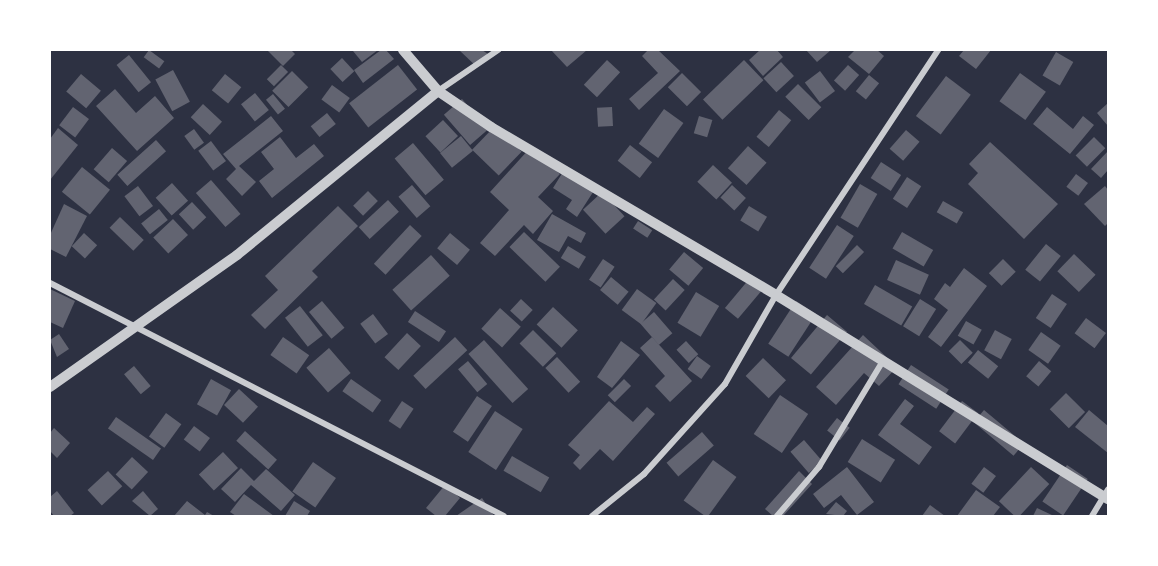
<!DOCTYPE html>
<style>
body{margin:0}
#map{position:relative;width:1158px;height:566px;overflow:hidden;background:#2d3142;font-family:Jost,sans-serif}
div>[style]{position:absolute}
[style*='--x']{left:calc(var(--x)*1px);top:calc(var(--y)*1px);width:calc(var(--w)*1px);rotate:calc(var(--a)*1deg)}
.building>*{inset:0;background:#626471;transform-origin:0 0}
.minor>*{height:6px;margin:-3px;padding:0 3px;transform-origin:3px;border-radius:3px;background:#caccd0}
.tertiary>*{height:10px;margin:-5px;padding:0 5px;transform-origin:5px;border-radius:5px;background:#caccd0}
span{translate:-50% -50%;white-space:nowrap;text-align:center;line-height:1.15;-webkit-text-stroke:4.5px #fff;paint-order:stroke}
.frame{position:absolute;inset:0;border:51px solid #fff;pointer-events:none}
</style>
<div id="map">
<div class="building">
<i style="left:149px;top:50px;width:19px;height:9px;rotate:36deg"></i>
<i style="clip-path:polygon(267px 50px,291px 50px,295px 54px,283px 66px)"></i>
<i style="clip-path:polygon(378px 50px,362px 62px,353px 51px,354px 50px)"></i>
<i style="clip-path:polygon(381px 50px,386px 50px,394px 59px,363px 83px,354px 70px)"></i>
<i style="clip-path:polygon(459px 50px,482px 50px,488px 54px,477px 67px)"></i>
<i style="clip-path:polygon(551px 50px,587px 50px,567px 67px)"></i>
<i style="clip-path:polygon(648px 50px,658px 50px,680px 71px,639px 110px,629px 99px,658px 73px,642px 56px)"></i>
<i style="clip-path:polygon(760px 50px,777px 50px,783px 57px,763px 76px,749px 60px)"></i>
<i style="clip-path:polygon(806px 50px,831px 50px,817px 62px)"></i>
<i style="clip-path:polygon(855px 50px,877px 50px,884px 56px,869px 74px,848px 57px)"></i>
<i style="clip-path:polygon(964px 50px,991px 50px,976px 69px,959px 56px)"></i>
<i style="left:1056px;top:52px;width:20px;height:27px;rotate:30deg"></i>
<i style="left:129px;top:55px;width:35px;height:16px;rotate:51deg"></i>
<i style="left:342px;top:58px;width:18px;height:16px;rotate:47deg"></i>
<i style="left:607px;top:60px;width:18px;height:34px;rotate:43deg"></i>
<i style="left:744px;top:60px;width:28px;height:57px;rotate:46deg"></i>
<i style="left:781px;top:62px;width:19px;height:24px;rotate:47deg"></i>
<i style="left:281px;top:65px;width:10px;height:20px;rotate:45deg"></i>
<i style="left:398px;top:65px;width:31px;height:62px;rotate:52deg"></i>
<i style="left:848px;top:65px;width:15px;height:21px;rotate:42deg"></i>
<i style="left:173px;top:70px;width:36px;height:20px;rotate:62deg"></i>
<i style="left:292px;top:71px;width:23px;height:28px;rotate:45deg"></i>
<i style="left:820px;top:71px;width:25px;height:19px;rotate:53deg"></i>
<i style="left:682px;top:73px;width:27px;height:20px;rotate:45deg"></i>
<i style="left:1020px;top:73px;width:32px;height:35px;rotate:36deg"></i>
<i style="left:81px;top:74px;width:26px;height:23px;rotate:40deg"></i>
<i style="left:225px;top:74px;width:21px;height:21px;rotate:39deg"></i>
<i style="left:869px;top:75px;width:13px;height:21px;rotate:39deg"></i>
<i style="left:946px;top:76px;width:31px;height:50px;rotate:37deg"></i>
<i style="left:798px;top:84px;width:33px;height:18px;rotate:45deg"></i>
<i style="left:332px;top:85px;width:22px;height:18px;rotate:36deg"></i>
<i style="clip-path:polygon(115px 89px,136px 113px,155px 96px,174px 118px,137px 151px,96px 106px)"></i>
<i style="left:255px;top:93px;width:22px;height:18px;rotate:51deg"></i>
<i style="left:273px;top:94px;width:19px;height:9px;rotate:51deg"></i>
<i style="left:462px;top:99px;width:40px;height:24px;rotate:49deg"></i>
<i style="clip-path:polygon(1108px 103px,1108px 126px,1097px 113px)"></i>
<i style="left:203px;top:104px;width:26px;height:18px;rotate:43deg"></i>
<i style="left:73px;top:107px;width:20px;height:23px;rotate:37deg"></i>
<i style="left:612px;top:107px;width:19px;height:15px;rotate:87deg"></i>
<i style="clip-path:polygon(1047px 107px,1073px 129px,1083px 116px,1094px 125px,1070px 154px,1033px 124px)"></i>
<i style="left:664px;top:109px;width:24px;height:43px;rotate:36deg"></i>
<i style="left:779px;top:110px;width:16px;height:35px;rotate:40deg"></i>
<i style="left:327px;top:113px;width:14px;height:21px;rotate:51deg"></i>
<i style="clip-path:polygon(271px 116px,283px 131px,239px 166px,256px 182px,242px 196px,226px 179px,236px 169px,223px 154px)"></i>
<i style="left:699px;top:116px;width:14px;height:18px;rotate:17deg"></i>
<i style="left:443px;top:120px;width:22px;height:24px;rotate:47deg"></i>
<i style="left:495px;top:126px;width:37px;height:33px;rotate:44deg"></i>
<i style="clip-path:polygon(58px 128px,78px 145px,50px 180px,50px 139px)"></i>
<i style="left:194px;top:129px;width:17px;height:12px;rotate:54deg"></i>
<i style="left:906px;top:130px;width:18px;height:25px;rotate:41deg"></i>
<i style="left:461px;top:136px;width:19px;height:27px;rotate:51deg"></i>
<i style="clip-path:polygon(280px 137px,296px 158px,314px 144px,324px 156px,272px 198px,259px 181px,274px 169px,261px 152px)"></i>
<i style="left:1094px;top:137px;width:16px;height:26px;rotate:45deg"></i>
<i style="left:156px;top:140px;width:15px;height:52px;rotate:48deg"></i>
<i style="left:211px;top:141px;width:25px;height:16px;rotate:53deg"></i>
<i style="clip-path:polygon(990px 142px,1058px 204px,1024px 239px,968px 184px,978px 173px,969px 164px)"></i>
<i style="left:413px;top:143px;width:48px;height:24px;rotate:50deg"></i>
<i style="left:630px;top:145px;width:28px;height:20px;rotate:38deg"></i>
<i style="left:748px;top:146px;width:25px;height:30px;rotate:42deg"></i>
<i style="left:112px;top:148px;width:20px;height:28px;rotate:41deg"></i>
<i style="clip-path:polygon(530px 148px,560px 174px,538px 197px,553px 211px,533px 234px,524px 225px,495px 256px,480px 243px,509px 210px,490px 192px)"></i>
<i style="clip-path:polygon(1108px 151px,1108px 170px,1101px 178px,1091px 169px)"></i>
<i style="left:881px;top:162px;width:24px;height:19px;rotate:33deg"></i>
<i style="left:713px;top:165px;width:26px;height:23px;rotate:43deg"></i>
<i style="left:82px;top:167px;width:36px;height:32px;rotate:39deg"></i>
<i style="clip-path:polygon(566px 167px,597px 186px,577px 217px,566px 209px,572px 200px,553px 188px)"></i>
<i style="left:1076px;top:174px;width:15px;height:16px;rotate:37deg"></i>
<i style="left:907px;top:177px;width:17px;height:26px;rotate:33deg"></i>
<i style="left:211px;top:180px;width:45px;height:20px;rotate:49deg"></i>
<i style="left:172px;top:183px;width:24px;height:22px;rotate:48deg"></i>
<i style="left:860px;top:184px;width:20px;height:39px;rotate:30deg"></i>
<i style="left:412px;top:185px;width:28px;height:18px;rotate:49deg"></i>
<i style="left:732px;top:185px;width:19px;height:17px;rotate:43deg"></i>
<i style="left:138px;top:186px;width:25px;height:17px;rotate:53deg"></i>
<i style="clip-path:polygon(1105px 186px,1108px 190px,1108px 223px,1105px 226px,1084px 204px)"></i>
<i style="left:368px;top:191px;width:14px;height:21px;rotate:45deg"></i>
<i style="left:602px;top:192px;width:33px;height:26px;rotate:47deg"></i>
<i style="left:388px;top:200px;width:16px;height:40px;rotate:47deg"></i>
<i style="left:943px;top:201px;width:23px;height:13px;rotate:29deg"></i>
<i style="left:192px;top:202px;width:21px;height:18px;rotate:47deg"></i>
<i style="clip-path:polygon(64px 204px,87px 216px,66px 257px,50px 249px,50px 235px)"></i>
<i style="clip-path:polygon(338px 206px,358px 226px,312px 271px,318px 277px,265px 329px,251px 315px,278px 290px,265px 276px)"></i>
<i style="left:749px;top:206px;width:21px;height:17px;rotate:31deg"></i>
<i style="left:159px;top:209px;width:14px;height:23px;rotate:51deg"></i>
<i style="clip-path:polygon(552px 214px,586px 233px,581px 243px,568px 236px,559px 252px,537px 240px)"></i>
<i style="left:120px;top:217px;width:33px;height:15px;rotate:44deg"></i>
<i style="left:173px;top:219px;width:22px;height:27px;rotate:47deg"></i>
<i style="left:638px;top:221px;width:17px;height:9px;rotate:33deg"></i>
<i style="left:410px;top:225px;width:16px;height:53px;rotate:43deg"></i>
<i style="left:837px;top:225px;width:20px;height:51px;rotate:33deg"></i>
<i style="left:524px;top:232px;width:50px;height:21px;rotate:44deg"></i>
<i style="left:902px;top:232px;width:36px;height:19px;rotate:30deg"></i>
<i style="left:84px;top:233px;width:18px;height:18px;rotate:43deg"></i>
<i style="left:450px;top:233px;width:26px;height:20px;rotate:40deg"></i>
<i style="left:1046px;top:244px;width:19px;height:33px;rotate:39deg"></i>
<i style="left:857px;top:245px;width:10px;height:30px;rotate:45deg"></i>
<i style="left:568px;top:246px;width:21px;height:14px;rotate:31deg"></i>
<i style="left:684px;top:252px;width:25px;height:23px;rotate:40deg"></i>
<i style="left:1074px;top:254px;width:30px;height:24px;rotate:44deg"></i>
<i style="left:431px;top:255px;width:28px;height:52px;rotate:48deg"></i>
<i style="left:603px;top:259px;width:14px;height:25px;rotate:34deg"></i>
<i style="left:1003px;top:259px;width:18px;height:20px;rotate:45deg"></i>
<i style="left:896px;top:260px;width:36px;height:22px;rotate:24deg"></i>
<i style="clip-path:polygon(964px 268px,987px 286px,941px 347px,928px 337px,948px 310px,934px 299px,945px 283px,950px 287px)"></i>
<i style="left:611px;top:277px;width:23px;height:17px;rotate:40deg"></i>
<i style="left:750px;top:278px;width:17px;height:39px;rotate:40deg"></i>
<i style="left:673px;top:279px;width:16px;height:28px;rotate:43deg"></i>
<i style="left:875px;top:285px;width:43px;height:22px;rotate:30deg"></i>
<i style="clip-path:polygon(50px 289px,75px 301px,63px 328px,50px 322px)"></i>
<i style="left:637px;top:289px;width:24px;height:26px;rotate:36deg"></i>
<i style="left:696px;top:292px;width:27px;height:36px;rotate:31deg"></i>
<i style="left:1052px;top:294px;width:18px;height:29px;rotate:34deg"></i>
<i style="left:521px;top:299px;width:16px;height:16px;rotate:43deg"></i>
<i style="left:920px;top:299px;width:19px;height:32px;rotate:32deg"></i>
<i style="left:322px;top:301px;width:35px;height:17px;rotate:50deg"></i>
<i style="left:796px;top:301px;width:24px;height:51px;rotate:33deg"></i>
<i style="left:300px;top:306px;width:37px;height:19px;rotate:52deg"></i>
<i style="left:553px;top:307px;width:34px;height:24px;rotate:43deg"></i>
<i style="left:500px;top:308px;width:28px;height:28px;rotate:42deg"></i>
<i style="left:415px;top:311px;width:37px;height:13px;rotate:33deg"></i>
<i style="left:654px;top:312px;width:28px;height:18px;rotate:49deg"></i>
<i style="left:373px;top:314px;width:25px;height:16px;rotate:53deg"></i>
<i style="left:827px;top:315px;width:26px;height:56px;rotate:40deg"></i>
<i style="left:1086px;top:318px;width:25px;height:19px;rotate:37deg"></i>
<i style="left:966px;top:321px;width:18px;height:17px;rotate:29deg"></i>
<i style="left:533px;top:330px;width:33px;height:19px;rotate:45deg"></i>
<i style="left:995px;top:330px;width:19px;height:23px;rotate:28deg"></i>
<i style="left:1041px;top:332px;width:24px;height:22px;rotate:35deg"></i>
<i style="left:407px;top:333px;width:19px;height:33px;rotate:43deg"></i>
<i style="clip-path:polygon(59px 334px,69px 349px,57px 357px,50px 340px)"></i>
<i style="clip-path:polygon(863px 335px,897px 367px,879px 386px,864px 373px,836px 405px,816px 387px)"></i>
<i style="left:283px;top:337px;width:32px;height:22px;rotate:35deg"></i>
<i style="left:455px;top:337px;width:18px;height:57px;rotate:47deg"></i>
<i style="clip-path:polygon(652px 337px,692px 381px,670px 402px,655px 386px,665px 376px,640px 348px)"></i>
<i style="left:484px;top:340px;width:66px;height:21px;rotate:48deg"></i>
<i style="left:960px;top:340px;width:18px;height:16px;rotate:45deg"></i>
<i style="clip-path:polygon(621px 341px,640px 355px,612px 388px,597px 377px)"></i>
<i style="left:686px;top:341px;width:18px;height:13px;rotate:47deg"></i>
<i style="left:329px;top:348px;width:33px;height:30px;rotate:49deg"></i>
<i style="left:978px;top:350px;width:26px;height:16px;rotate:39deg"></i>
<i style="left:697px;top:356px;width:17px;height:16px;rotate:36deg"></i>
<i style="left:557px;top:357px;width:34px;height:16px;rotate:47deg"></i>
<i style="left:763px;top:358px;width:32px;height:25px;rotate:44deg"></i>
<i style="left:468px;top:361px;width:30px;height:13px;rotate:50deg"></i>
<i style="left:1039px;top:361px;width:16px;height:20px;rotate:40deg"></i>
<i style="left:911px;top:365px;width:45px;height:23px;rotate:33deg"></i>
<i style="left:134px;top:366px;width:26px;height:13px;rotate:50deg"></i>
<i style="left:211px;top:379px;width:23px;height:29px;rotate:29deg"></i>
<i style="left:351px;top:379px;width:37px;height:15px;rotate:35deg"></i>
<i style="left:624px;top:379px;width:10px;height:23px;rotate:45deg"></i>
<i style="left:239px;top:389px;width:26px;height:22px;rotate:43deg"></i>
<i style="left:1066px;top:393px;width:27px;height:23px;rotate:45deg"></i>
<i style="left:780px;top:395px;width:34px;height:47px;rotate:34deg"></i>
<i style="left:477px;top:396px;width:18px;height:43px;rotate:34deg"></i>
<i style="clip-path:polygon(905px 399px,914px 406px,900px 424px,932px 447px,919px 465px,878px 435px)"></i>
<i style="left:402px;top:401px;width:14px;height:24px;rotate:34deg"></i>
<i style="clip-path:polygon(609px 401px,633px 422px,647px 407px,655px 414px,613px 461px,600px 449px,580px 470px,573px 463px,580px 455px,568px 445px)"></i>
<i style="left:962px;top:401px;width:20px;height:38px;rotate:37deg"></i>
<i style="left:984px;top:410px;width:52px;height:16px;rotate:40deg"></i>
<i style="clip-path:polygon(1089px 410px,1108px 426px,1108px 453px,1075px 427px)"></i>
<i style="left:495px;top:411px;width:33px;height:49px;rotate:33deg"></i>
<i style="left:166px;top:413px;width:19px;height:29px;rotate:36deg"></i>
<i style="left:116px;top:417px;width:55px;height:14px;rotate:35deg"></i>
<i style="left:837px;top:418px;width:16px;height:16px;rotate:38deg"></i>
<i style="left:194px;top:426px;width:20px;height:17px;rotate:37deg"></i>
<i style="clip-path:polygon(54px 428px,70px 443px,57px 458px,50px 451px,50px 433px)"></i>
<i style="left:245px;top:431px;width:43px;height:13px;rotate:42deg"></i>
<i style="left:702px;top:432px;width:18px;height:47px;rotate:49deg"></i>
<i style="left:862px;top:439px;width:39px;height:27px;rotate:32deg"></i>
<i style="left:804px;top:440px;width:28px;height:18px;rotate:49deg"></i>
<i style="left:223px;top:452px;width:22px;height:33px;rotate:47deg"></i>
<i style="left:512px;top:456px;width:43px;height:17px;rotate:30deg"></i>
<i style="left:132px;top:457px;width:22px;height:24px;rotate:43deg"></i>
<i style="left:713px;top:460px;width:29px;height:50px;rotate:36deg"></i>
<i style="left:313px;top:462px;width:28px;height:36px;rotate:35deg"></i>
<i style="left:1067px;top:465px;width:25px;height:44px;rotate:34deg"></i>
<i style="clip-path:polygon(847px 467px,874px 502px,857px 515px,841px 495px,824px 508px,813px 494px)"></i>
<i style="left:984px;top:467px;width:15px;height:21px;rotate:37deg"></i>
<i style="left:1031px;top:467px;width:25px;height:47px;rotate:43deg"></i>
<i style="clip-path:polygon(241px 468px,254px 481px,266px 469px,295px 495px,281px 511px,251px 485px,235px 502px,221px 489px)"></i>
<i style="left:108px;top:471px;width:21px;height:28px;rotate:47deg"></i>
<i style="clip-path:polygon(799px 471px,812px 484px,783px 516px,773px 516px,765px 509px)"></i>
<i style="clip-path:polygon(445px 485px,460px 498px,445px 516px,436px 516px,426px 508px)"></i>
<i style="clip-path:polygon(976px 490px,1000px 507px,993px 516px,957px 516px)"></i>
<i style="clip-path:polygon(57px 491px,74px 513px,70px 516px,54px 516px,50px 511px,50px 497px)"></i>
<i style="clip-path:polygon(143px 491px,158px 509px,150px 516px,132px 501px)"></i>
<i style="clip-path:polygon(244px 494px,274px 516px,236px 516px,230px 512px)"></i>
<i style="clip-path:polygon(482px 498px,494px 516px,456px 516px)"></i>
<i style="clip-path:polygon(187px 501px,205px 515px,207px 512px,214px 516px,174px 516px)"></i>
<i style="clip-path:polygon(294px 501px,310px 511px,307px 516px,285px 516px)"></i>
<i style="clip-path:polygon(836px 502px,847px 511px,843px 516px,826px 514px)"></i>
<i style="clip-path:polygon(930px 505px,945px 516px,922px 516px)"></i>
<i style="clip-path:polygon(1037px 508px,1054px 516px,1033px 516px)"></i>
</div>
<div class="minor">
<i style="--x:438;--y:91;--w:73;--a:-34.3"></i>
<i style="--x:50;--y:283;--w:510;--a:27.17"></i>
<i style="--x:592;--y:516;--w:67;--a:-38.9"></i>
<i style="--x:644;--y:474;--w:121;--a:-48"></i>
<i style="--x:725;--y:384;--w:103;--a:-60.2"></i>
<i style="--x:776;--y:295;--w:294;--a:-56.5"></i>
<i style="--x:777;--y:516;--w:65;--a:-49.4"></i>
<i style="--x:819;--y:467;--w:124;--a:-58.9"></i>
<i style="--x:1092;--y:516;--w:31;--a:-59"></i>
</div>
<div class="tertiary">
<i style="--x:403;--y:50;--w:54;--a:49.5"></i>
<i style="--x:438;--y:91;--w:64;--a:34.2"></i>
<i style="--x:491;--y:127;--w:331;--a:30.5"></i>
<i style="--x:776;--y:295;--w:390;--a:31.6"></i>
<i style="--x:50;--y:387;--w:229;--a:-35.2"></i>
<i style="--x:237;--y:255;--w:259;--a:-39.2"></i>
</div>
<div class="frame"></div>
</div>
